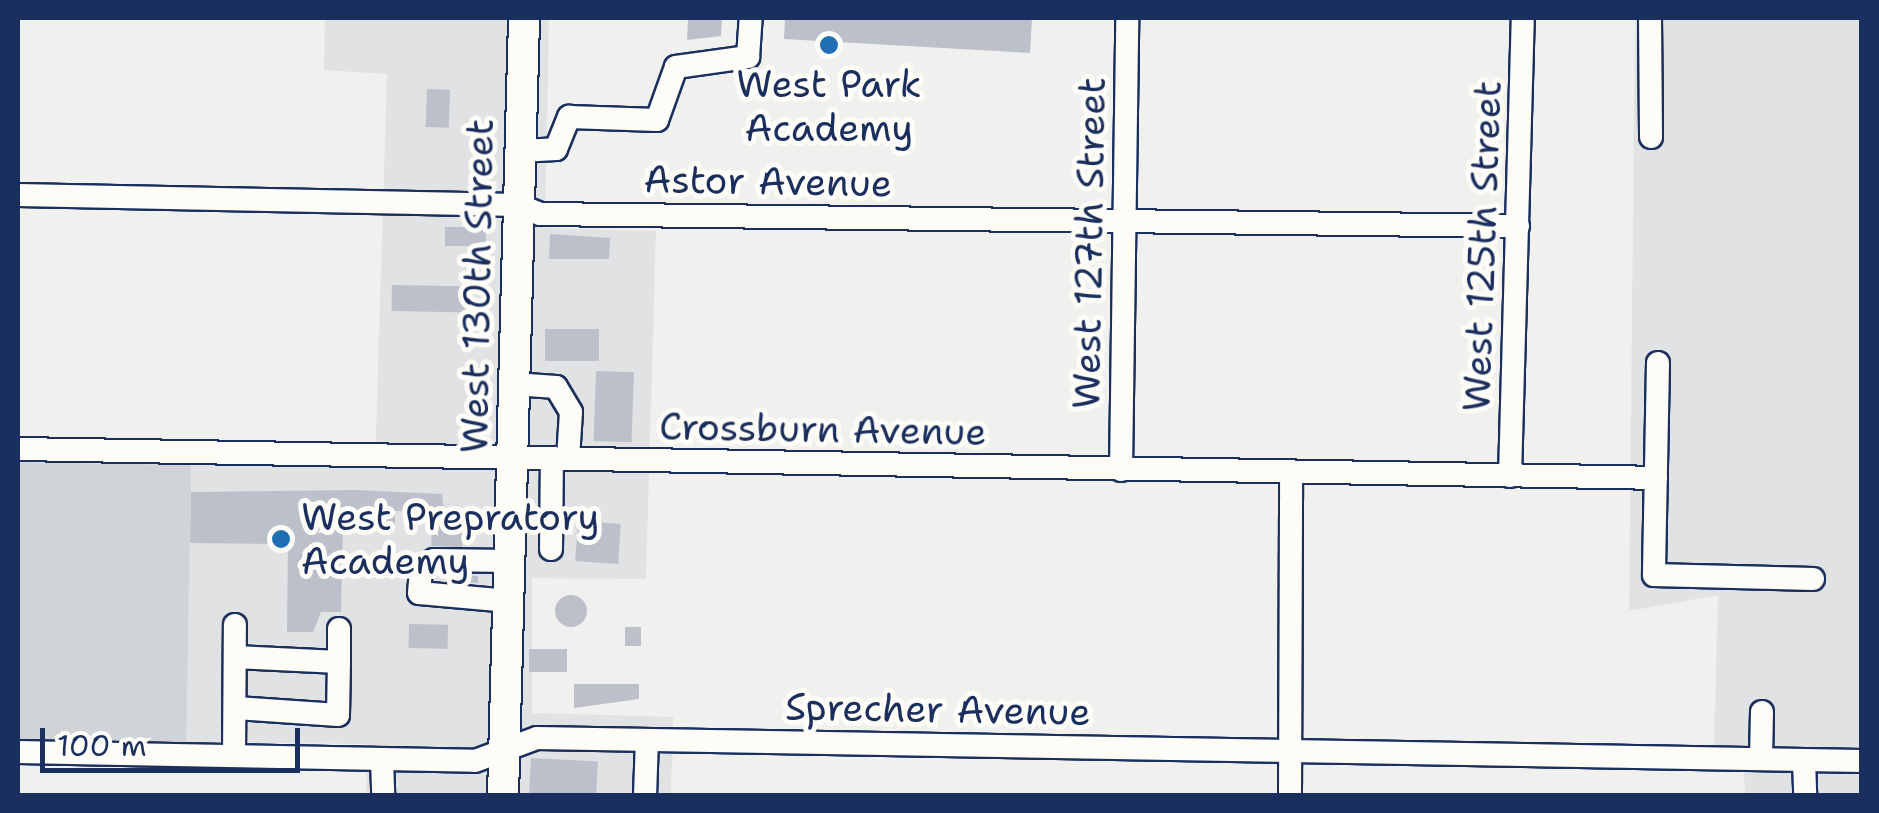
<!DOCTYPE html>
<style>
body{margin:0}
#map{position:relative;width:1879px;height:813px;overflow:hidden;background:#f0f0ee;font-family:"Shantell Sans",sans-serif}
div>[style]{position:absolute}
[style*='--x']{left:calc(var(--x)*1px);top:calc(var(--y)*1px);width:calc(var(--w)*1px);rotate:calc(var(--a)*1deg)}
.built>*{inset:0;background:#e0e2e3}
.green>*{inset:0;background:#d0d3d8;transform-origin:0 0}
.building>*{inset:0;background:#bbc0ca;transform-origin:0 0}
.round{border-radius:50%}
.roads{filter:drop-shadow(2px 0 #1b2f5e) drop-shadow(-2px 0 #1b2f5e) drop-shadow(0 2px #1b2f5e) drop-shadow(0 -2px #1b2f5e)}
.minor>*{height:22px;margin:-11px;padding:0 11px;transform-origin:11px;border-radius:11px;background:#fdfcf7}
.major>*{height:30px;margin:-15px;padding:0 15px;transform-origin:15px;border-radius:15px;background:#fdfcf7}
.dots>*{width:28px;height:28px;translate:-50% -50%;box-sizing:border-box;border:5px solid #fdfcf7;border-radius:50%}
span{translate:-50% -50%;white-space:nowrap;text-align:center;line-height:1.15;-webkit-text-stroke:10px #fdfcf7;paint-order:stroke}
.poi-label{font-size:38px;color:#1b2f5e}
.left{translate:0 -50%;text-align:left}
.street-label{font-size:38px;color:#1b2f5e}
.frame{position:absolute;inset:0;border:20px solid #1b2f5e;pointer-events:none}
.scale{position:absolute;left:40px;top:728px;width:260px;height:45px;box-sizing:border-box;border:5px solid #1b2f5e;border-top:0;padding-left:12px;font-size:30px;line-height:35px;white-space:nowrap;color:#1b2f5e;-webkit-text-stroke:8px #fdfcf7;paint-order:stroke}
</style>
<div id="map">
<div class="built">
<i style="clip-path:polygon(325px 18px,549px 18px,545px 228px,656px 231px,646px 579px,532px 578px,532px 713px,673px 717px,671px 795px,366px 795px,367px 744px,179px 742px,191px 465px,375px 466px,387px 74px,324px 70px)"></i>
<i style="clip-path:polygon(1635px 18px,1861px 18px,1861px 795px,1745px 795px,1744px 773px,1714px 749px,1718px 595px,1629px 611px)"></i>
</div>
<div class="green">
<i style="left:18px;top:462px;width:173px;height:277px;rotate:1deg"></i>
</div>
<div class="building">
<i style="clip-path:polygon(688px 18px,722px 18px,721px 36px,687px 40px)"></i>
<i style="clip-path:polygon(785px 18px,1032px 18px,1030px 53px,784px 39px)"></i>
<i style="left:427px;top:89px;width:23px;height:38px;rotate:2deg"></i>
<i style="left:445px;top:227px;width:41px;height:19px"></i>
<i style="clip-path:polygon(550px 234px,610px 238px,609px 259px,549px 259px)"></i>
<i style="left:392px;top:285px;width:80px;height:26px;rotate:1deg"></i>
<i style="left:545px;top:329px;width:54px;height:32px"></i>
<i style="left:596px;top:371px;width:38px;height:70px;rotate:2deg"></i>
<i style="clip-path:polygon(356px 490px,442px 494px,444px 512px,395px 511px,395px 530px,343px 522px,341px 612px,321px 612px,313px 632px,287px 632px,288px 544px,190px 543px,191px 492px)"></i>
<i style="left:578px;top:521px;width:43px;height:40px;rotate:4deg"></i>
<i style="left:432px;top:525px;width:31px;height:21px;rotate:2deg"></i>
<i style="clip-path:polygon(448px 575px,478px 576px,478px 583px,448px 580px)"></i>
<i class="round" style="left:555px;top:595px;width:32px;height:32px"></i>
<i style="left:409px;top:624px;width:39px;height:24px;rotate:1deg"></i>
<i style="left:625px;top:627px;width:16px;height:19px"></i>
<i style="left:529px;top:649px;width:38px;height:23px"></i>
<i style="clip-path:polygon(574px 684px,639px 684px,639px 699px,574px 708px)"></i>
<i style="left:531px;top:758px;width:67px;height:37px;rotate:3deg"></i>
</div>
<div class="roads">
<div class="minor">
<i style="--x:1650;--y:18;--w:119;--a:89.5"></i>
<i style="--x:520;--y:151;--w:36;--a:-3"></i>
<i style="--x:556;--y:149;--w:35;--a:-68"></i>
<i style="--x:569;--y:117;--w:88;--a:2"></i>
<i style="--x:657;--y:120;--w:56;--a:-70.3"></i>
<i style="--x:676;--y:67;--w:73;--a:-7.9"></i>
<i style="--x:748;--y:57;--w:39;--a:-86"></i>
<i style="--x:18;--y:195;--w:500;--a:1.15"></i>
<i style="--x:518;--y:205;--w:24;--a:22"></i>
<i style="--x:540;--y:214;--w:978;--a:0.7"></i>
<i style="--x:1658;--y:363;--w:212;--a:91.1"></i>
<i style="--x:1654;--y:575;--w:159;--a:1.4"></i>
<i style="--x:514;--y:384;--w:42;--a:4.1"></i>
<i style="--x:556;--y:387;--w:29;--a:59"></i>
<i style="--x:571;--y:412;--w:47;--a:93.7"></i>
<i style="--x:18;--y:449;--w:1638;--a:1.01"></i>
<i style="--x:1121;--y:470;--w:452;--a:-89.2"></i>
<i style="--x:1510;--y:476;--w:458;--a:-88.4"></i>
<i style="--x:551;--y:549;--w:90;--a:-89.4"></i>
<i style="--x:509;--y:601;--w:90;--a:-174.9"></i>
<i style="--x:419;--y:593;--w:23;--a:-85"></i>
<i style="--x:421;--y:570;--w:16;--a:-38"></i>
<i style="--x:434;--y:560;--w:76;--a:0.8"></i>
<i style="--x:339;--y:629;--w:33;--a:90"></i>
<i style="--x:235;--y:657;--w:104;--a:2.8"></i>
<i style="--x:339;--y:662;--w:53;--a:91.1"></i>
<i style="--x:338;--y:715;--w:102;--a:-176.1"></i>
<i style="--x:18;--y:752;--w:457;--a:1.1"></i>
<i style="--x:475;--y:761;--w:66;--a:-20.4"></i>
<i style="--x:537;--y:738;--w:1325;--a:0.99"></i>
<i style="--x:234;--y:756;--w:131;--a:-89.6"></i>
<i style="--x:382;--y:759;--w:37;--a:88"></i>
<i style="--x:1761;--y:759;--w:47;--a:-88.8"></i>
<i style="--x:1804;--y:760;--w:36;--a:88"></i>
<i style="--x:645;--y:796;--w:56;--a:-88"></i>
<i style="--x:1290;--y:796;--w:324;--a:-89.8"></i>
</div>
<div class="major">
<i style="--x:503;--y:796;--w:778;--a:-88.45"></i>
</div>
</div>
<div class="dots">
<i style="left:829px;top:45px;background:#1f6fb2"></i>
<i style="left:281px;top:539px;background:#1f6fb2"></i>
</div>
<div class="poi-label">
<span style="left:829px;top:106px">West Park<br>Academy</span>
<span class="left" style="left:301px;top:539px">West Prepratory<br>Academy</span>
</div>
<div class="street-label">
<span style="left:768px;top:181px;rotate:1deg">Astor Avenue</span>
<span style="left:1089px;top:243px;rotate:-89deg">West 127th Street</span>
<span style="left:1482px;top:246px;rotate:-88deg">West 125th Street</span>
<span style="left:477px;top:286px;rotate:-89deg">West 130th Street</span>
<span style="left:823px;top:429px;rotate:1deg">Crossburn Avenue</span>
<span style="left:938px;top:709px;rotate:1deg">Sprecher Avenue</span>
</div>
<div class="frame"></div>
<div class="scale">100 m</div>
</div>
